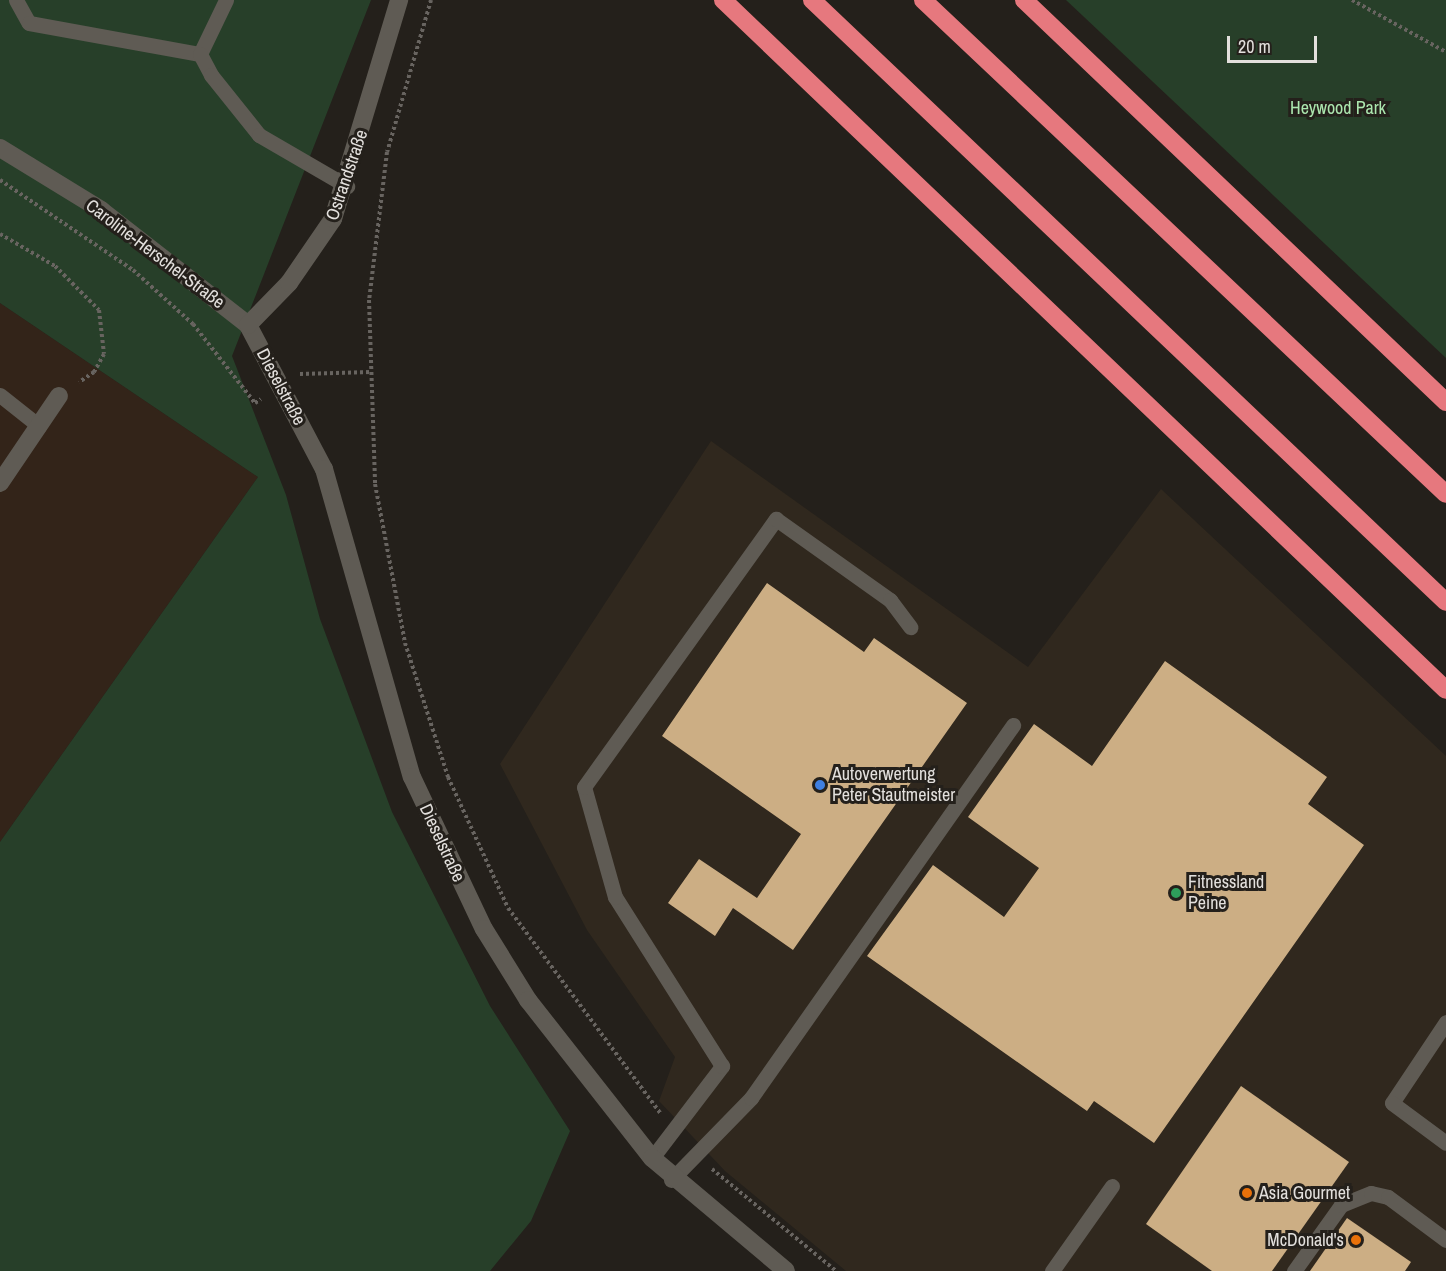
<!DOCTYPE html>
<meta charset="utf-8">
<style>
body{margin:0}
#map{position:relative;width:1446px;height:1271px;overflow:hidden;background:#24201b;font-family:"Archivo Narrow",sans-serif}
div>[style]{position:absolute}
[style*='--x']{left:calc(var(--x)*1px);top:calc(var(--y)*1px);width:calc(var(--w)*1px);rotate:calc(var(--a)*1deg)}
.built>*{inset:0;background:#30281e}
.industrial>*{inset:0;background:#332419}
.green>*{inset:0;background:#273f29}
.building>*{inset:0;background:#ccae84}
.path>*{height:4px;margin-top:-2px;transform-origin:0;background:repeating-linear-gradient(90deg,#686460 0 3px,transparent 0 6px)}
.service>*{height:15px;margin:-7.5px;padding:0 7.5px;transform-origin:7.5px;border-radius:7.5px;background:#5f5b54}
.minor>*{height:18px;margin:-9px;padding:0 9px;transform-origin:9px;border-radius:9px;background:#5f5b54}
.tertiary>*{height:18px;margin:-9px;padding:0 9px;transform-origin:9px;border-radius:9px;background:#5f5b54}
.motorway>*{height:18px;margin:-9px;padding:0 9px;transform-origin:9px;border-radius:9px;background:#e6787e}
.dots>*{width:16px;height:16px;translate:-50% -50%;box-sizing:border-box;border:3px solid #24201b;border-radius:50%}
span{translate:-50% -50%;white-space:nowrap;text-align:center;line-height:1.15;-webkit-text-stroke:6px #24201b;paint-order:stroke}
.park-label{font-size:18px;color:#ace7af}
.street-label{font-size:18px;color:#e3e0dd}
.poi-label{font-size:18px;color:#e3e0dd}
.left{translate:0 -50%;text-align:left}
.right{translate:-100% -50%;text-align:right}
.scale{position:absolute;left:1227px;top:36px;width:90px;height:27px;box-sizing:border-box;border:3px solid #e3e0dd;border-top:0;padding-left:8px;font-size:18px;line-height:21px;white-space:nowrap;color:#e3e0dd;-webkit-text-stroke:4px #24201b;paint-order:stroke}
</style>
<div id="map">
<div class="built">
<i style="clip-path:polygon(711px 441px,1028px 667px,1161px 489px,1446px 756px,1446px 1271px,846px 1271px,725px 1171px,659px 1101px,675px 1057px,587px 930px,500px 764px)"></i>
</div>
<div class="industrial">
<i style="clip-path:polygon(0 303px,258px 477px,0 842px)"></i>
</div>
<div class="green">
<i style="clip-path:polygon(0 0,371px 0,232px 356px,286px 495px,320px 619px,392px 812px,490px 1006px,570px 1131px,531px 1221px,490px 1271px,0 1271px,0 842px,258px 477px,0 303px)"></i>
<i style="clip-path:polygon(1066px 0,1446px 0,1446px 358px)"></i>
</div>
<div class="building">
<i style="clip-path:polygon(767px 583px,864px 652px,874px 638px,967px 703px,793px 950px,733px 908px,715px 936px,668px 903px,699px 859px,757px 898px,801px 834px,662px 736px)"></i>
<i style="clip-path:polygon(1165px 661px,1327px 777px,1308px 804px,1364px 845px,1154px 1143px,1094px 1101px,1087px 1111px,867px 956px,933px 865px,1004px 917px,1039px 868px,968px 817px,1034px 724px,1092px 766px)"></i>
<i style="clip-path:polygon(1241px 1086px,1349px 1162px,1272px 1271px,1212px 1271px,1146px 1224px)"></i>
<i style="clip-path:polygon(1347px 1218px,1411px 1262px,1405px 1271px,1310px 1271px)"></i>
</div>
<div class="path">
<i style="--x:431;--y:0;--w:158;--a:106.1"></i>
<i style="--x:387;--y:152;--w:149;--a:96.9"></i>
<i style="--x:369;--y:300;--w:184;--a:88.1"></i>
<i style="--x:375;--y:484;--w:162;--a:79.3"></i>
<i style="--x:405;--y:643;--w:141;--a:72.2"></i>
<i style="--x:448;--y:777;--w:144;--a:65.4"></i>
<i style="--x:508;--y:908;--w:255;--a:53.4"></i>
<i style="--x:1352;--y:0;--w:107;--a:29"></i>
<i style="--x:0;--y:180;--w:161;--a:34.1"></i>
<i style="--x:133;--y:270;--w:81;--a:42"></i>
<i style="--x:193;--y:324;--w:100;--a:51.9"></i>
<i style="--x:255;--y:403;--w:7;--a:-34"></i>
<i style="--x:0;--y:234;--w:64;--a:30.2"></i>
<i style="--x:55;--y:266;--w:62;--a:45"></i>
<i style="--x:99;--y:310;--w:44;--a:83.5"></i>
<i style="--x:104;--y:354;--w:21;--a:119"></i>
<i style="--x:94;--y:372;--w:18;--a:146"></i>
<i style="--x:300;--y:374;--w:71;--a:-1.6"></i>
<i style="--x:712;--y:1169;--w:161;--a:39.4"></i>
</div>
<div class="service">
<i style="--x:16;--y:0;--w:26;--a:61"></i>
<i style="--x:29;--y:23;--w:174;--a:10.3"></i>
<i style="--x:226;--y:0;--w:60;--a:115.7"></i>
<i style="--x:200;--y:54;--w:24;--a:62"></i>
<i style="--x:211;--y:75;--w:77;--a:51.3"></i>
<i style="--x:259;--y:135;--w:102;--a:30.1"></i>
<i style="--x:0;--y:395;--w:50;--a:38.5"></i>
<i style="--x:1446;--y:1022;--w:97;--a:123.7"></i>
<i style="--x:1392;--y:1103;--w:67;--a:36.5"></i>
<i style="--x:652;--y:1158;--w:116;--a:-52.7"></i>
<i style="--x:722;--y:1066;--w:200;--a:-122.3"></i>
<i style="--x:615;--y:897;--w:114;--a:-105.7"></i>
<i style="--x:584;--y:787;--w:330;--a:-54.4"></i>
<i style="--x:776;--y:519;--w:140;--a:35.4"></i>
<i style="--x:890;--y:600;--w:34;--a:53"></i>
<i style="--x:671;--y:1180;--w:115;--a:-45.7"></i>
<i style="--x:751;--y:1098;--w:456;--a:-54.9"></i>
<i style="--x:1052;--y:1271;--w:104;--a:-54.8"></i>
<i style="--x:1294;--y:1271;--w:81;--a:-54.5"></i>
<i style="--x:1341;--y:1205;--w:32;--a:-22"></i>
<i style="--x:1371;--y:1193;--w:17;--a:13"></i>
<i style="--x:1388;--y:1197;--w:72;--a:36.6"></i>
</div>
<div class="minor">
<i style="--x:0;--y:483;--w:105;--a:-55.9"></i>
</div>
<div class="tertiary">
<i style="--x:0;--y:148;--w:119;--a:31.5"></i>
<i style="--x:101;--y:210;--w:187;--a:38"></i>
<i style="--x:248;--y:325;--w:163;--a:62.2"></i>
<i style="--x:324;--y:469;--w:320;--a:74.1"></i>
<i style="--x:412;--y:777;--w:168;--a:64.7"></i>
<i style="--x:484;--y:929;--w:84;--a:58.2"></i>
<i style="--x:528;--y:1000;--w:201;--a:51.9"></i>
<i style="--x:652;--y:1158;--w:175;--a:40.1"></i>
<i style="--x:248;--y:325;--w:59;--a:-45.7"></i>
<i style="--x:289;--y:283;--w:78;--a:-55.5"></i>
<i style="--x:333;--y:219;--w:229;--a:-73.2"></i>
</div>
<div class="motorway">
<i style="--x:723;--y:0;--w:999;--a:43.66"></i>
<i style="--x:812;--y:0;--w:874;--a:43.52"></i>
<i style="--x:923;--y:0;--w:719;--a:43.37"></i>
<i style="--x:1024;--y:0;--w:583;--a:43.61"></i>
</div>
<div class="dots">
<i style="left:820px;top:785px;background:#3f7fe0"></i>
<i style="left:1176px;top:893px;background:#2e9e5b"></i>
<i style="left:1247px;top:1193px;background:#e8710a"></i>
<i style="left:1356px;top:1240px;background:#e8710a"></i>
</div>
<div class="park-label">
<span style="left:1338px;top:108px">Heywood Park</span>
</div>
<div class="street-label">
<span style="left:347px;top:175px;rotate:-71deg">Ostrandstraße</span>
<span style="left:155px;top:254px;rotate:37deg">Caroline-Herschel-Straße</span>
<span style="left:281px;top:387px;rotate:62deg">Dieselstraße</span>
<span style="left:442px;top:843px;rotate:65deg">Dieselstraße</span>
</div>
<div class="poi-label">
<span class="left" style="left:832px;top:785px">Autoverwertung<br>Peter Stautmeister</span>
<span class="left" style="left:1188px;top:893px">Fitnessland<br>Peine</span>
<span class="left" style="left:1259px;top:1193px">Asia Gourmet</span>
<span class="right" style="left:1344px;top:1240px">McDonald's</span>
</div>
<div class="scale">20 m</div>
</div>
